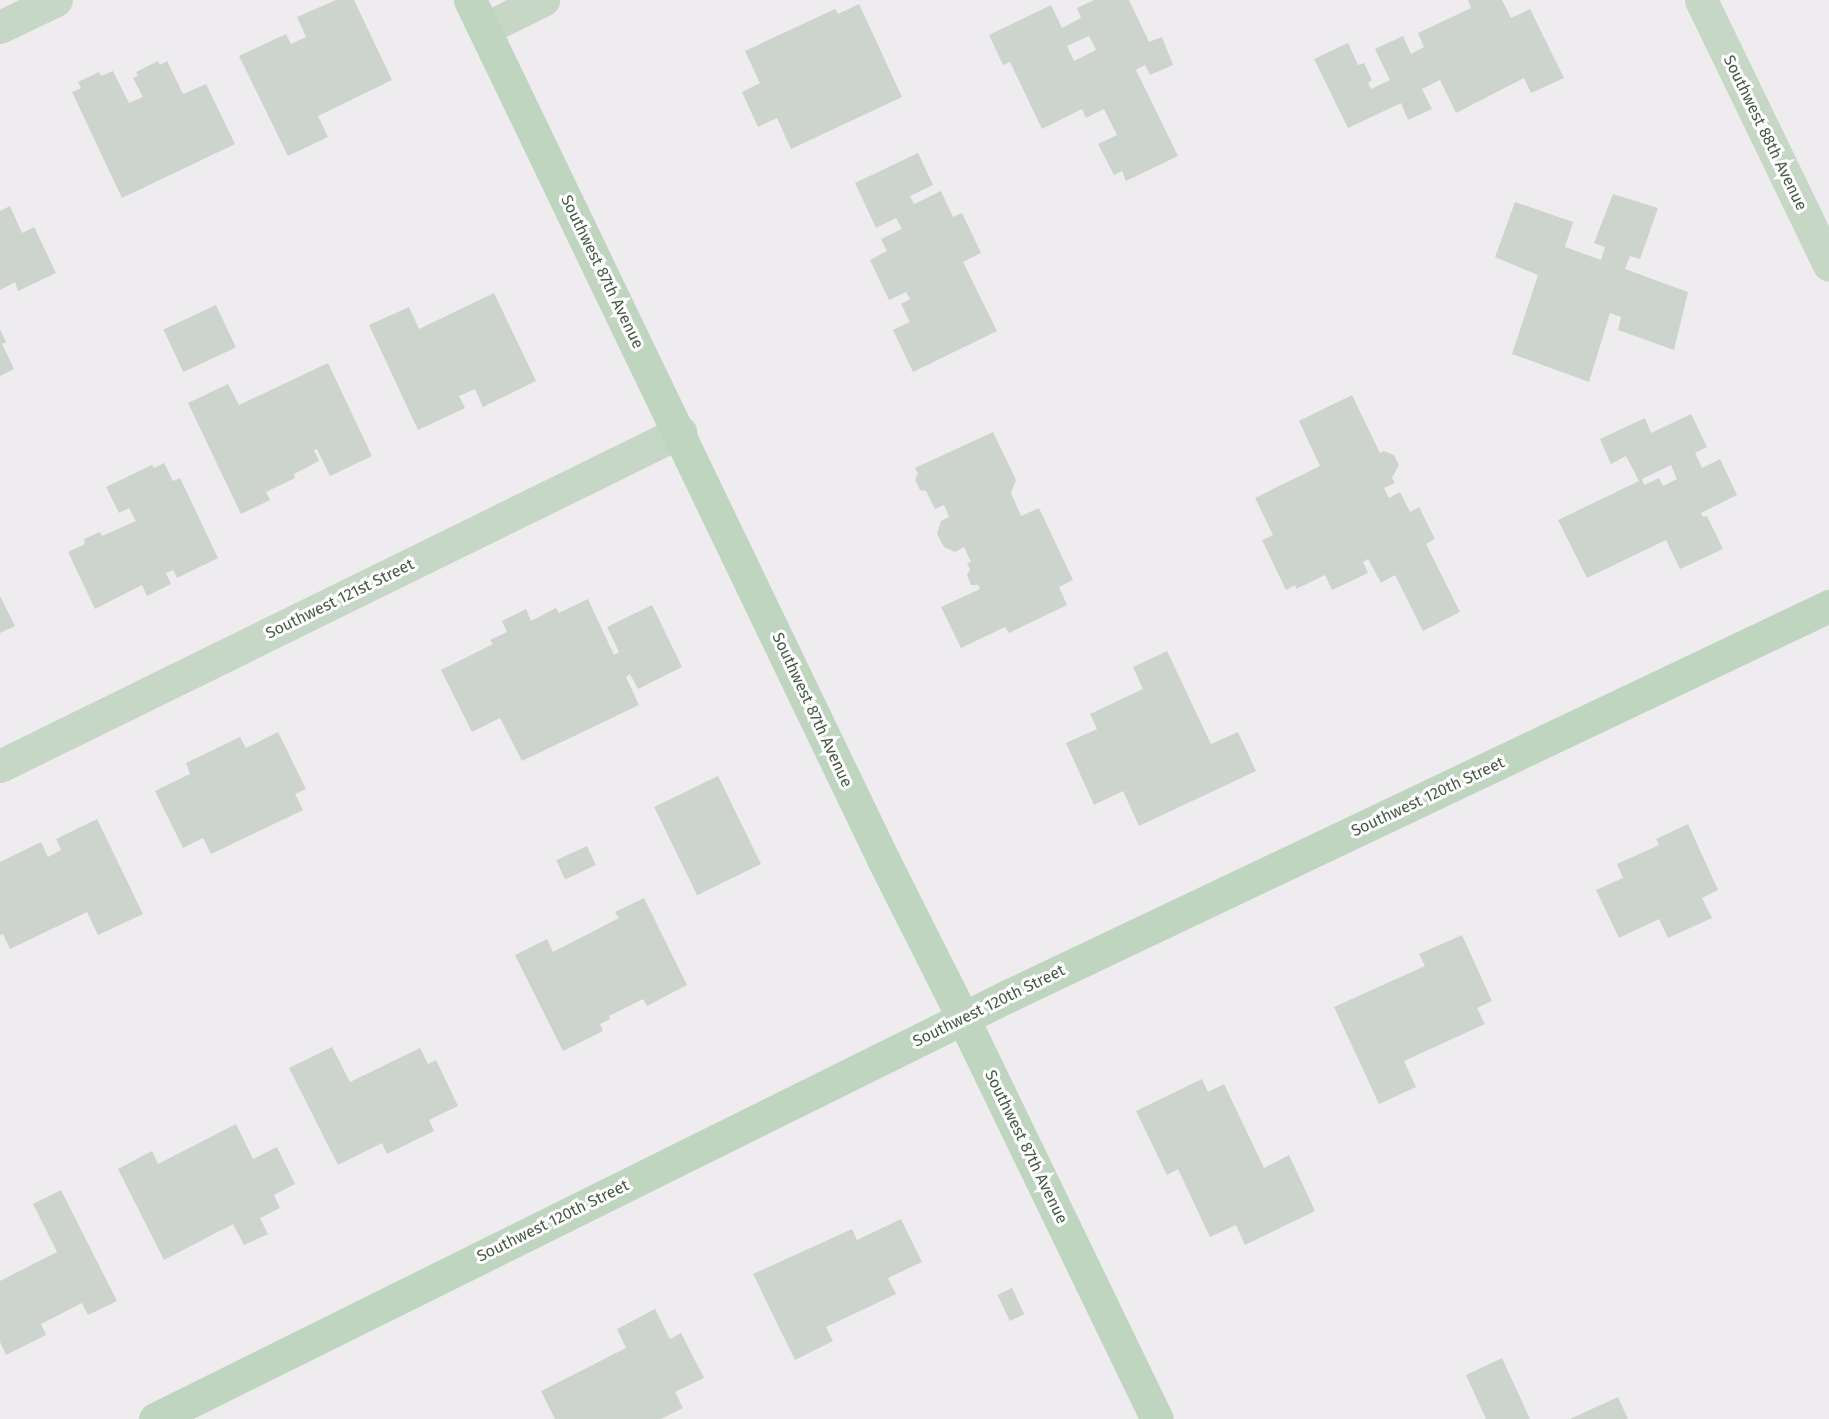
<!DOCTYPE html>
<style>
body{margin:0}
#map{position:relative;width:1829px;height:1419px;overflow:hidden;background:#eeecef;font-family:"Fira Sans",sans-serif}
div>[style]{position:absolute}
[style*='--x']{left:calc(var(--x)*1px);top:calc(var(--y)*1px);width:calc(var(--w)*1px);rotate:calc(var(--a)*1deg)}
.building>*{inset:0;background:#ccd4cd;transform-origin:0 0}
.street>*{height:33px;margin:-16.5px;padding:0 16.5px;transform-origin:16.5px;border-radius:16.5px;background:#c6d7c6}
.secondary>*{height:33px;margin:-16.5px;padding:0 16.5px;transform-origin:16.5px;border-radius:16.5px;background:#bfd5bf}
span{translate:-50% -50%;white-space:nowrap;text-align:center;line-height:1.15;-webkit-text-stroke:6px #fff;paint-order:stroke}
.street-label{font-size:16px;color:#465945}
</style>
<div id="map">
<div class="building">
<i style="clip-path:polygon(336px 0,354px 0,392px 80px,318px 116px,328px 137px,288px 156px,239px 56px,286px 34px,291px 44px,306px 37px,297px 17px)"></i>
<i style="clip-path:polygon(evenodd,1094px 0,1129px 0,1149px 42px,1162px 37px,1173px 65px,1150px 75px,1145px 65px,1136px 70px,1178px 156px,1126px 181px,1122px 171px,1114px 175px,1098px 144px,1117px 135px,1104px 109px,1086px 118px,1082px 109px,1042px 129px,1010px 62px,1003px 65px,989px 35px,1051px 5px,1062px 28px,1081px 18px,1077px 8px,1094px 0,1089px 36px,1096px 50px,1074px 61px,1067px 46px,1089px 36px)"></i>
<i style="clip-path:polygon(1468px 0,1502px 0,1511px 18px,1530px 9px,1564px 78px,1531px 93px,1524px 78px,1456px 113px,1440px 80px,1422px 89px,1432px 109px,1408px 120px,1401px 103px,1348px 128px,1314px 59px,1348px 43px,1358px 65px,1364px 63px,1372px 80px,1368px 83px,1371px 89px,1390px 80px,1375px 49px,1403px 36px,1411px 54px,1424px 47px,1418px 33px,1471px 8px)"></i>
<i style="clip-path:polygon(859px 4px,902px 97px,791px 149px,777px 118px,758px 127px,742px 92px,760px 83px,745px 51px,835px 9px,838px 14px)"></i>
<i style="clip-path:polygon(158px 61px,160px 65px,167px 61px,183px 94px,206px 84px,235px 144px,122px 198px,72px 92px,81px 88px,78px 82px,99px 72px,101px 76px,113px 71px,129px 103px,143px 97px,133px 78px,138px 76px,136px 72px)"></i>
<i style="clip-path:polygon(918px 153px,933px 185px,910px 196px,914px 204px,941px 191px,953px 217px,962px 213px,981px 253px,963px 262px,997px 331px,913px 372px,893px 330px,910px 322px,901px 304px,910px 299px,906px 292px,889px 300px,870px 260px,887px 251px,881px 239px,902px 229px,896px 218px,876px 228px,855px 183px)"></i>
<i style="clip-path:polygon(1613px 194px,1658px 208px,1640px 259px,1630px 256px,1625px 269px,1688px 292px,1674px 350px,1618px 330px,1621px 317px,1610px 313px,1589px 382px,1512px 354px,1538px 275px,1495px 257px,1515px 202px,1573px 222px,1565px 247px,1601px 260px,1605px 247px,1594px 243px)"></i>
<i style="clip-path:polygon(10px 206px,22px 233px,34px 227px,56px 273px,18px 291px,15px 282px,0 290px,0 211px)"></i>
<i style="clip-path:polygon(494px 293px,536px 381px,483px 407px,475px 389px,459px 396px,465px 408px,418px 430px,369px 325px,409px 307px,419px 329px)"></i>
<i style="left:216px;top:305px;width:47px;height:58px;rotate:65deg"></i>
<i style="clip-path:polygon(0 329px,6px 342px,2px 344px,14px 369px,0 376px)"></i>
<i style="clip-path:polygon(328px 363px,372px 456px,330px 476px,317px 449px,314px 450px,319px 461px,294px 474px,295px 478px,266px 492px,270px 500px,241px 514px,188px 403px,228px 384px,239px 405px)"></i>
<i style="clip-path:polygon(1352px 395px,1380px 453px,1384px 451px,1394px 455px,1399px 465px,1392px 478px,1395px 483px,1384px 488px,1389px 498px,1400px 492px,1410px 512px,1419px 507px,1435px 539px,1426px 544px,1460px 612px,1423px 631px,1395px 575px,1381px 583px,1368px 559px,1363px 562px,1368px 573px,1332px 590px,1325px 575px,1296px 589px,1295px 585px,1286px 590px,1262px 540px,1273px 535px,1255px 498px,1320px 466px,1299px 421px)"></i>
<i style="clip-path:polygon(evenodd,1691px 414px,1707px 447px,1695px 453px,1702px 468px,1720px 459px,1737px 495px,1701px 513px,1703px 517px,1707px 516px,1723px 549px,1680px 569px,1666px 540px,1587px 578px,1558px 520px,1639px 481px,1626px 456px,1611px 464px,1600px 439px,1645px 418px,1651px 433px,1691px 414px,1671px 465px,1677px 479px,1663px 486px,1659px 478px,1644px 485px,1642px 479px,1671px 465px)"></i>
<i style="clip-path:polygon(993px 432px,1016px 480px,1011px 493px,1021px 516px,1039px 508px,1073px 580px,1059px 587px,1067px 605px,1009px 633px,1005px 627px,961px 648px,941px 607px,980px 589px,978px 585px,971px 585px,967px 575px,970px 569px,967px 563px,971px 562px,964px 547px,955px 552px,944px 547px,937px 534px,941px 521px,949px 517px,944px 505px,935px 509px,926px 491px,920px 490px,915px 480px,918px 473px,915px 468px)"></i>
<i style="clip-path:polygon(164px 463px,173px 481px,180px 478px,218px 558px,177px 578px,173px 570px,166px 573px,171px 584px,147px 596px,142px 585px,95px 609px,68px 552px,85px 544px,84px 539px,100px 532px,102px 536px,136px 521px,129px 508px,119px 513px,106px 487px,152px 465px,154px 468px)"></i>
<i style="clip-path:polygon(0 596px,15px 626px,0 633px)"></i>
<i style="clip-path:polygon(588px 599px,614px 655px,619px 652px,607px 627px,652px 605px,682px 667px,638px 689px,630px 674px,626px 677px,639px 705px,522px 761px,500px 718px,472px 732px,441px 670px,493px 644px,490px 640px,507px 632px,502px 621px,526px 609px,531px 621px,556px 608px,559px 613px)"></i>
<i style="clip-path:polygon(1167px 651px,1211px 744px,1238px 732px,1256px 771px,1139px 826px,1123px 791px,1094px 805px,1066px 743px,1097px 729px,1090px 714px,1143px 689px,1133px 667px)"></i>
<i style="clip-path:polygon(278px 732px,306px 789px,295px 794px,303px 810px,211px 854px,203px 838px,183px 848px,155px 791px,190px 774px,186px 763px,240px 737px,246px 748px)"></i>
<i style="left:718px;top:776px;width:98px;height:71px;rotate:64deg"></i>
<i style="clip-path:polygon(97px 819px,143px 914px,98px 935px,87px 912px,10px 949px,3px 934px,0 935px,0 862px,41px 842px,48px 857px,61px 850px,56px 839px)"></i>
<i style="clip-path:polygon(1688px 824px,1718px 890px,1702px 898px,1712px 918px,1668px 938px,1659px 919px,1619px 938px,1596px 890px,1623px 878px,1617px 864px,1659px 845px,1656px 839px)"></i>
<i style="left:587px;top:846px;width:21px;height:34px;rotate:65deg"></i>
<i style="clip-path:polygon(644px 898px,687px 985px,647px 1006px,643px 999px,609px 1016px,610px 1019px,600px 1024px,603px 1031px,563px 1051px,515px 955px,547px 939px,553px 952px,619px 918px,615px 912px)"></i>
<i style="clip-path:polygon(1462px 935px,1492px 1001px,1477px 1008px,1485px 1024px,1404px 1061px,1416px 1087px,1379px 1104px,1334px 1007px,1425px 966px,1419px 954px)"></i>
<i style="clip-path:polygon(332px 1047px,350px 1082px,420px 1048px,428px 1064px,436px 1060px,458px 1106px,429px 1120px,434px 1131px,387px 1154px,382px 1143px,338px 1165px,289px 1068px)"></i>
<i style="clip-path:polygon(1202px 1079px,1208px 1092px,1224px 1084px,1264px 1168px,1289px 1155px,1315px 1211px,1245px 1245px,1236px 1225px,1210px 1237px,1178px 1169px,1167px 1175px,1136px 1111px)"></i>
<i style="clip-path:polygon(236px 1124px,253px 1159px,277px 1147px,295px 1184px,274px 1195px,280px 1208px,260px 1218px,268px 1234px,244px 1245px,233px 1224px,164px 1260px,118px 1169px,152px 1151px,158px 1164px)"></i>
<i style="clip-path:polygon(61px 1190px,117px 1301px,88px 1315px,82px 1303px,41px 1324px,46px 1335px,6px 1355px,0 1342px,0 1281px,57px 1252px,33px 1204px)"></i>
<i style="clip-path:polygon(901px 1219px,922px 1262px,888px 1278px,896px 1294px,826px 1327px,833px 1341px,795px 1360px,753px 1274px,852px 1229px,857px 1240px)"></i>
<i style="left:1012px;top:1288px;width:29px;height:16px;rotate:65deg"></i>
<i style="clip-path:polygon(655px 1309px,670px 1339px,681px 1333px,704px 1378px,675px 1392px,683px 1408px,661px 1419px,555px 1419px,541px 1391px,626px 1348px,617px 1329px)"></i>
<i style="clip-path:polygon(1502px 1358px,1530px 1419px,1486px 1419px,1466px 1375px)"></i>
<i style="clip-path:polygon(1618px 1397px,1628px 1419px,1570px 1419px)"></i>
</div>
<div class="street">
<i style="--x:1701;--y:0;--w:294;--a:64.2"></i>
<i style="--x:0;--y:27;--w:62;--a:-25.7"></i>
<i style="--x:484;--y:29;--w:66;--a:-26.2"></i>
<i style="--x:0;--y:766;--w:758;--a:-26.16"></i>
</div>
<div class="secondary">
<i style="--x:470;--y:0;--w:955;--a:64.32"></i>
<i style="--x:884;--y:861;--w:176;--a:63.3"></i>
<i style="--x:963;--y:1018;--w:445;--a:64.2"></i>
<i style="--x:155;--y:1419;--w:954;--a:-26.38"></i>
<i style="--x:1010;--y:995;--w:907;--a:-25.41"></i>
</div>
<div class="street-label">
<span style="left:1765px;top:133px;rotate:64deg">Southwest 88th Avenue</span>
<span style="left:602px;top:272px;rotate:64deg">Southwest 87th Avenue</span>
<span style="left:340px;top:599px;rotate:-26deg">Southwest 121st Street</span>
<span style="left:812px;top:710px;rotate:65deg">Southwest 87th Avenue</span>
<span style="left:1428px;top:797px;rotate:-25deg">Southwest 120th Street</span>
<span style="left:989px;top:1006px;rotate:-26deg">Southwest 120th Street</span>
<span style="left:1026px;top:1147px;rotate:64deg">Southwest 87th Avenue</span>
<span style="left:553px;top:1221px;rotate:-26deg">Southwest 120th Street</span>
</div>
</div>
